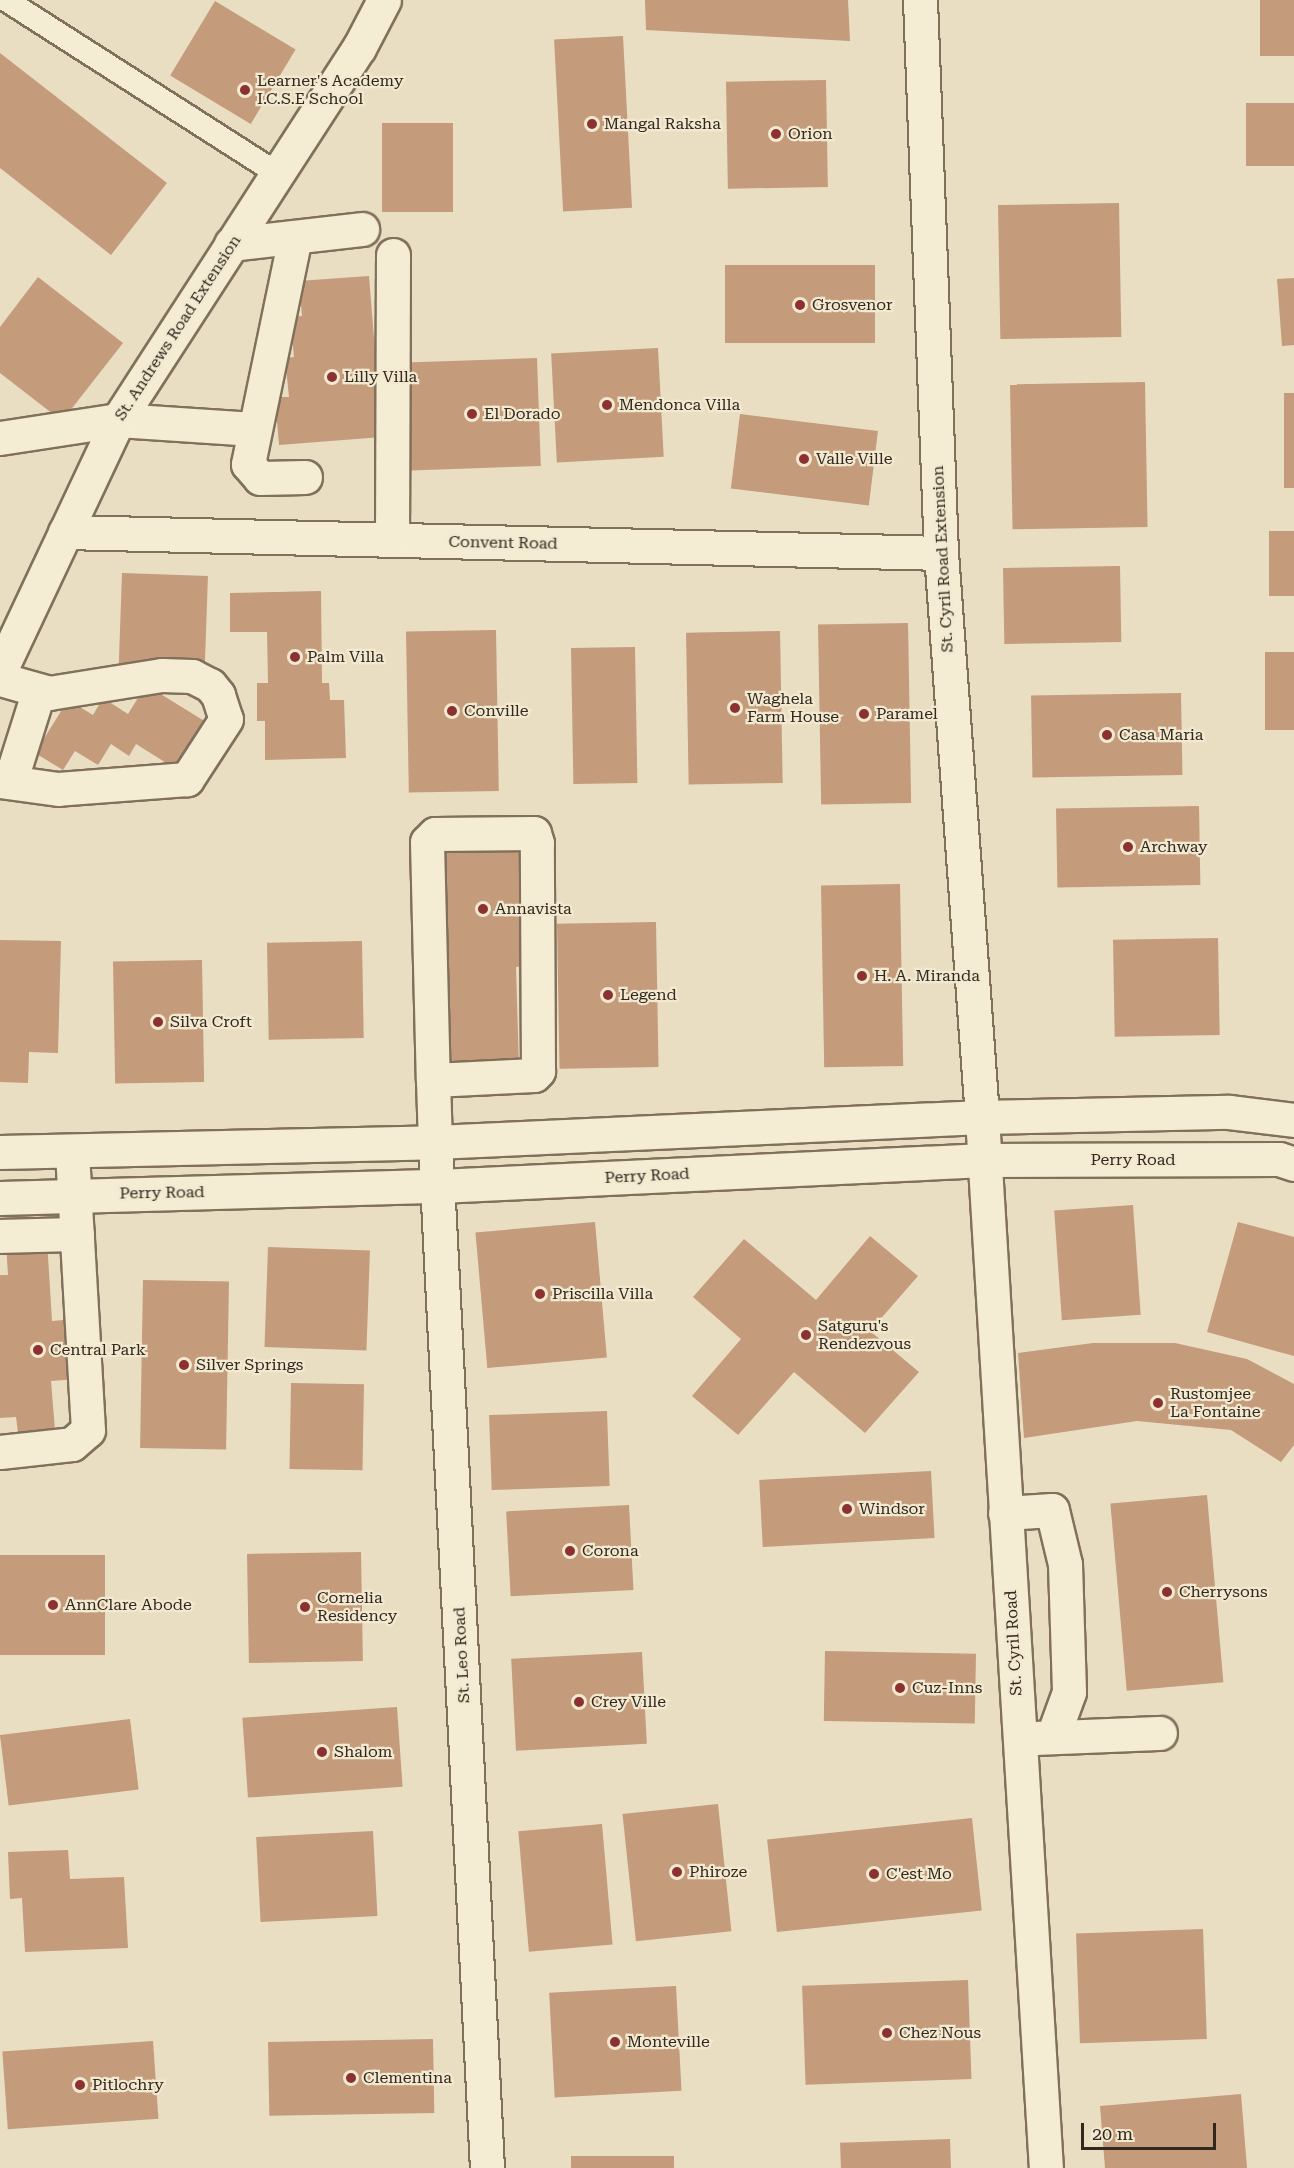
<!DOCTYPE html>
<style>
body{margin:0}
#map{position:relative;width:1294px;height:2168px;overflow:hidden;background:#e9dec2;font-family:"Roboto Serif",serif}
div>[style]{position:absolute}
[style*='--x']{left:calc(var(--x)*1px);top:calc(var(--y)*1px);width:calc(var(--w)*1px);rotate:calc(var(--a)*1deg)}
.building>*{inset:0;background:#c49b7b;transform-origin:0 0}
.roads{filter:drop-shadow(2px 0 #81705b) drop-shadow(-2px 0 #81705b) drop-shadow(0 2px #81705b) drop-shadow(0 -2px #81705b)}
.lane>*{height:22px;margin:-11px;padding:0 11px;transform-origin:11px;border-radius:11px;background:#f5ecd4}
.street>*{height:33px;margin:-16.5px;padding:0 16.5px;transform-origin:16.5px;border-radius:16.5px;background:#f5ecd4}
.secondary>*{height:33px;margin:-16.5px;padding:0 16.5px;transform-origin:16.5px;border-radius:16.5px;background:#f5ecd4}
.dots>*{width:16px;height:16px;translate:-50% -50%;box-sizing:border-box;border:3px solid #f2e9d0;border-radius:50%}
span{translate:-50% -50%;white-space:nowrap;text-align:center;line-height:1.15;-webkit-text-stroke:4.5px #f2e9d0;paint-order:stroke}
.poi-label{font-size:16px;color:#32281e}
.left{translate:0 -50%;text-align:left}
.street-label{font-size:16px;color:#32281e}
.scale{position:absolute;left:1081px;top:2123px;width:135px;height:27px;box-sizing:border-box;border:3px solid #32281e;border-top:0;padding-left:8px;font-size:18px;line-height:21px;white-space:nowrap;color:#32281e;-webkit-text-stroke:4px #f2e9d0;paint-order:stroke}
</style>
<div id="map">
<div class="building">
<i style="clip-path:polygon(645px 0,848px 0,850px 41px,646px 30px)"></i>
<i style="left:1260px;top:0;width:34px;height:56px"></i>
<i style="left:215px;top:1px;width:94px;height:87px;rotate:31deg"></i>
<i style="left:623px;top:36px;width:172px;height:69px;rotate:87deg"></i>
<i style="clip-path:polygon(0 53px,167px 183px,111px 255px,0 168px)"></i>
<i style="left:826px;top:80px;width:107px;height:100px;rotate:89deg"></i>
<i style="left:1294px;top:103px;width:63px;height:48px;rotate:90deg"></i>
<i style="left:382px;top:123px;width:71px;height:89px"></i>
<i style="left:1119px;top:203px;width:134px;height:121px;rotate:89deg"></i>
<i style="left:875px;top:265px;width:78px;height:150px;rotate:90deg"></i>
<i style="clip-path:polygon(369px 276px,382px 437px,279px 445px,275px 397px,289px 397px,285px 358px,294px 357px,290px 317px,302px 316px,299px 281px)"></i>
<i style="clip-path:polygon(38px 277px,123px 343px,62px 421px,0 373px,0 327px)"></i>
<i style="clip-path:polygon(1294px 278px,1294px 345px,1282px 346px,1277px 279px)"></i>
<i style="left:658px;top:348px;width:109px;height:107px;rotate:87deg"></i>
<i style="left:537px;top:358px;width:108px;height:130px;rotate:88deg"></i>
<i style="left:1145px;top:382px;width:145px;height:135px;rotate:89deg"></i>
<i style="left:1284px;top:393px;width:10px;height:95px"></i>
<i style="left:740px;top:414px;width:139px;height:75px;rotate:7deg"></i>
<i style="left:1294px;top:531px;width:65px;height:25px;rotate:90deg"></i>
<i style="left:1120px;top:566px;width:76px;height:117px;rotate:89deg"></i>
<i style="left:122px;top:573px;width:86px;height:90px;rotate:2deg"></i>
<i style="clip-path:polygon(321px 591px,322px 683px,329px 683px,330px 700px,344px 700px,346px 758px,265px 760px,265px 721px,257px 721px,257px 683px,268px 683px,267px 632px,230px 632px,230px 593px)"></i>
<i style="left:908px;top:623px;width:180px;height:90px;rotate:89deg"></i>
<i style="left:496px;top:630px;width:161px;height:90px;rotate:89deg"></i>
<i style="left:780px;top:631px;width:152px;height:94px;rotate:89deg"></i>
<i style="left:635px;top:647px;width:136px;height:64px;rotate:89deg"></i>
<i style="left:1294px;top:652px;width:78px;height:29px;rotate:90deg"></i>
<i style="clip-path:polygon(146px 685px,206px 722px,176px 769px,136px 744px,129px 756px,111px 744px,98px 765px,75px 751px,63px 770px,35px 753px,68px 700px,93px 715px,103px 698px,128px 714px)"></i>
<i style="left:1181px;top:693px;width:82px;height:150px;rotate:89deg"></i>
<i style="left:1199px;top:806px;width:79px;height:143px;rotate:89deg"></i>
<i style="clip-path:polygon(528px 848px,532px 966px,516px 967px,519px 1068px,442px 1070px,434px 851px)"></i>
<i style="left:900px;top:884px;width:182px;height:79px;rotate:89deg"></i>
<i style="left:656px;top:922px;width:145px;height:99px;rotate:89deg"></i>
<i style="left:1218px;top:938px;width:97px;height:105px;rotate:89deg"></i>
<i style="clip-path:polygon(0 940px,61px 941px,58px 1053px,29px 1052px,28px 1083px,0 1082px)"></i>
<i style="left:362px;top:941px;width:97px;height:95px;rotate:89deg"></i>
<i style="left:202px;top:960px;width:122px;height:89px;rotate:89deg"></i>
<i style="left:1133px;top:1205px;width:110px;height:79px;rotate:86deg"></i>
<i style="left:595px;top:1222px;width:136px;height:120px;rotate:85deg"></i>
<i style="clip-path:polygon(1238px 1222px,1294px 1237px,1294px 1356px,1207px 1332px)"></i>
<i style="clip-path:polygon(870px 1236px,918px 1276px,870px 1331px,919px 1372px,865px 1433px,794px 1372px,738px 1435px,692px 1396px,741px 1339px,693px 1297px,744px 1239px,816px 1300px)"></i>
<i style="clip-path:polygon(47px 1240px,52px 1321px,74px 1319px,78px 1379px,51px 1381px,55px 1430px,18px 1433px,16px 1417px,0 1418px,0 1275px,8px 1275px,6px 1243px)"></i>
<i style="left:268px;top:1247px;width:102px;height:100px;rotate:2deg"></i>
<i style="left:143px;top:1280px;width:86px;height:168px;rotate:1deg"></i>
<i style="clip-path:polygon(1093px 1343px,1175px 1343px,1247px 1359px,1294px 1384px,1294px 1445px,1281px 1462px,1231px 1430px,1137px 1421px,1024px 1438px,1018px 1353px)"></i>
<i style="left:291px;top:1383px;width:73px;height:86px;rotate:1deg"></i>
<i style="left:607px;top:1411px;width:75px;height:118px;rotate:88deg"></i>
<i style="left:931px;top:1471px;width:67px;height:172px;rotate:87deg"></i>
<i style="left:1207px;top:1495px;width:188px;height:97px;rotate:85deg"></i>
<i style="left:629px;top:1505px;width:85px;height:123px;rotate:87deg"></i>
<i style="left:361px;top:1552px;width:109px;height:114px;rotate:89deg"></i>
<i style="left:0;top:1555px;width:105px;height:100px"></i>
<i style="left:825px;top:1651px;width:151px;height:70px;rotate:1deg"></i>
<i style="left:642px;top:1652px;width:92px;height:131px;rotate:87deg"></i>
<i style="left:397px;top:1707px;width:80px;height:155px;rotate:86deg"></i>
<i style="left:130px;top:1719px;width:71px;height:131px;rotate:83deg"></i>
<i style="left:718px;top:1804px;width:128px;height:96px;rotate:84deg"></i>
<i style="left:972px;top:1818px;width:93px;height:206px;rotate:84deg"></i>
<i style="left:602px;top:1824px;width:121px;height:84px;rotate:85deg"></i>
<i style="left:373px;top:1831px;width:85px;height:117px;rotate:87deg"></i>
<i style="clip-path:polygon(68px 1850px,70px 1879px,124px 1877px,128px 1948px,25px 1952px,22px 1898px,10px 1899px,8px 1852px)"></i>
<i style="left:1203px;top:1929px;width:110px;height:127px;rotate:88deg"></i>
<i style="left:968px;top:1980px;width:99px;height:166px;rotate:88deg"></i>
<i style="left:676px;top:1986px;width:105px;height:127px;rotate:87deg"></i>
<i style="left:433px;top:2039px;width:74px;height:165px;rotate:89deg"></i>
<i style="left:153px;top:2041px;width:78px;height:151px;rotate:86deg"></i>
<i style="clip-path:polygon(1241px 2094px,1247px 2168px,1105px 2168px,1100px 2106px)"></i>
<i style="left:950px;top:2139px;width:29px;height:110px;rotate:88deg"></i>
<i style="left:674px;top:2156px;width:12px;height:103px;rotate:90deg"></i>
</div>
<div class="roads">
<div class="lane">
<i style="--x:6;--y:0;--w:322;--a:32.6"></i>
</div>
<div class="street">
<i style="--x:920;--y:0;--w:553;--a:87.83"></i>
<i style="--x:941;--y:553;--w:565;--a:85.84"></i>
<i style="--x:982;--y:1117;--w:1053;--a:86.52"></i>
<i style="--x:295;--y:237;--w:232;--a:101.7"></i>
<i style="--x:248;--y:464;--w:18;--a:49"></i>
<i style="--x:260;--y:478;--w:45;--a:-1.3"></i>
<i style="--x:231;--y:244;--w:132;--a:-6.5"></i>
<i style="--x:0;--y:438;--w:119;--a:-8.7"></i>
<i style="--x:118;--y:420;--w:136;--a:3.8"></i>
<i style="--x:65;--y:532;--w:876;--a:1.37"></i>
<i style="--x:392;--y:540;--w:285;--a:-89.8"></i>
<i style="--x:0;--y:671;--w:277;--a:-64.8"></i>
<i style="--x:118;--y:420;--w:443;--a:-57.1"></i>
<i style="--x:359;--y:48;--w:54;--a:-62.5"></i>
<i style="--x:0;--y:679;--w:51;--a:15.9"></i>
<i style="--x:49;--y:693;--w:114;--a:-9.1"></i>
<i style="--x:162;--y:675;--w:30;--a:2"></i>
<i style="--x:192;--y:676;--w:20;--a:27"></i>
<i style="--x:210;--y:685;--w:13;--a:51"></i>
<i style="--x:218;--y:695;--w:25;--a:72"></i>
<i style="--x:226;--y:719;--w:72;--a:123"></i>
<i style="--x:187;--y:779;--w:129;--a:175.6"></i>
<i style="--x:58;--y:789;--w:59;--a:-172.1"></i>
<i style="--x:10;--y:782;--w:93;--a:-72.5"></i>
<i style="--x:433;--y:1080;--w:101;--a:-2.8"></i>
<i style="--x:534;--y:1075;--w:6;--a:-45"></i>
<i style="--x:538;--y:1071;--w:228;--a:-90.3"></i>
<i style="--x:537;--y:843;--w:10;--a:-107"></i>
<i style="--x:534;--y:833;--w:99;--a:179.4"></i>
<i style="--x:435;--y:834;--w:11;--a:135"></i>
<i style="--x:427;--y:842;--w:238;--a:88.6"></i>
<i style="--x:433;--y:1080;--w:62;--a:88.2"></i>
<i style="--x:435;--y:1142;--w:1027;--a:87.1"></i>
<i style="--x:0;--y:1236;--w:77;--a:-1.5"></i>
<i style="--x:0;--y:1452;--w:72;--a:-6.3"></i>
<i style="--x:72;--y:1444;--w:21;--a:-41"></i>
<i style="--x:88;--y:1430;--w:279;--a:-93.3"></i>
<i style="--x:1005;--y:1513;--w:47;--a:-3.7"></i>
<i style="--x:1052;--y:1510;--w:56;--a:76.5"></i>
<i style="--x:1065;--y:1564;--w:128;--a:88.2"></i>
<i style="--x:1069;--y:1692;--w:47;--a:110"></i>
<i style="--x:1033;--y:1738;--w:127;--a:-2.3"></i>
</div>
<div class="secondary">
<i style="--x:0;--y:1152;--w:435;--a:-1.3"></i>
<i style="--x:435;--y:1142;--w:548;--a:-2.62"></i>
<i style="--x:982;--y:1117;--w:247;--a:-1.2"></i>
<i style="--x:1229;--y:1112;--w:65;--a:7"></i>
<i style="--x:0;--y:1198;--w:439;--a:-1.6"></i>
<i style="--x:439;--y:1186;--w:546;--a:-2.73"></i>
<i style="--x:984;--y:1160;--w:295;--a:-0.2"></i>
<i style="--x:1279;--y:1159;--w:16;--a:18"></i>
</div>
</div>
<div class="dots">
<i style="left:245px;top:90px;background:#8b3130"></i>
<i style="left:592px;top:124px;background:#8b3130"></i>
<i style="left:776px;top:134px;background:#8b3130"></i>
<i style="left:800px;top:305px;background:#8b3130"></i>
<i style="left:332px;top:377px;background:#8b3130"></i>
<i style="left:607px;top:405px;background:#8b3130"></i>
<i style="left:472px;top:414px;background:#8b3130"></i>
<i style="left:804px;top:459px;background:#8b3130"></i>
<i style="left:295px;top:657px;background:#8b3130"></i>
<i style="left:735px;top:708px;background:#8b3130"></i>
<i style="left:452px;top:711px;background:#8b3130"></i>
<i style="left:864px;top:714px;background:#8b3130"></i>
<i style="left:1107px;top:735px;background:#8b3130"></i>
<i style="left:1128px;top:847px;background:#8b3130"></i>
<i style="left:483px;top:909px;background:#8b3130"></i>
<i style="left:862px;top:976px;background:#8b3130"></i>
<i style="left:608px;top:995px;background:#8b3130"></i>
<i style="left:158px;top:1022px;background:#8b3130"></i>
<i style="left:540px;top:1294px;background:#8b3130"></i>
<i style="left:806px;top:1335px;background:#8b3130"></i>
<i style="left:38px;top:1350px;background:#8b3130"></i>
<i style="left:184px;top:1365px;background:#8b3130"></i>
<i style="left:1158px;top:1403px;background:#8b3130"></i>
<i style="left:847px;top:1509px;background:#8b3130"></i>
<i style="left:570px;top:1551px;background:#8b3130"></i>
<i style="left:1167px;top:1592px;background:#8b3130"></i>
<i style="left:53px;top:1605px;background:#8b3130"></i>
<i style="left:305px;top:1607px;background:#8b3130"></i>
<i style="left:900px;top:1688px;background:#8b3130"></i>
<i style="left:579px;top:1702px;background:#8b3130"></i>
<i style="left:322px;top:1752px;background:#8b3130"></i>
<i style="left:677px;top:1872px;background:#8b3130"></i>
<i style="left:874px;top:1874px;background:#8b3130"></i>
<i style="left:887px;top:2033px;background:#8b3130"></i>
<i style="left:615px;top:2042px;background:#8b3130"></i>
<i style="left:351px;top:2078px;background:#8b3130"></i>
<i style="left:80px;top:2085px;background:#8b3130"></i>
</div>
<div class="poi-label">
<span class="left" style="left:257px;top:90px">Learner's Academy<br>I.C.S.E School</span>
<span class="left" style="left:604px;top:124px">Mangal Raksha</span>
<span class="left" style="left:788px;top:134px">Orion</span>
<span class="left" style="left:812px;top:305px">Grosvenor</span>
<span class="left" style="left:344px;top:377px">Lilly Villa</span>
<span class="left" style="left:619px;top:405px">Mendonca Villa</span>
<span class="left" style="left:484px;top:414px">El Dorado</span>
<span class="left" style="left:816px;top:459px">Valle Ville</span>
<span class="left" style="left:307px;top:657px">Palm Villa</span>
<span class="left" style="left:747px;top:708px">Waghela<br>Farm House</span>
<span class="left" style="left:464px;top:711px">Conville</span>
<span class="left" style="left:876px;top:714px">Paramel</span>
<span class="left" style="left:1119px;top:735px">Casa Maria</span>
<span class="left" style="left:1140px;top:847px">Archway</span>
<span class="left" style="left:495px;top:909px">Annavista</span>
<span class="left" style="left:874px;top:976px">H. A. Miranda</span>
<span class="left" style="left:620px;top:995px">Legend</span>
<span class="left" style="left:170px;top:1022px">Silva Croft</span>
<span class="left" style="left:552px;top:1294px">Priscilla Villa</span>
<span class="left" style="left:818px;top:1335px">Satguru's<br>Rendezvous</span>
<span class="left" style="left:50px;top:1350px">Central Park</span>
<span class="left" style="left:196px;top:1365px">Silver Springs</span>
<span class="left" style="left:1170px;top:1403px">Rustomjee<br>La Fontaine</span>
<span class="left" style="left:859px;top:1509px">Windsor</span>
<span class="left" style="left:582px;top:1551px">Corona</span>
<span class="left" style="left:1179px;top:1592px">Cherrysons</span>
<span class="left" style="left:317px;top:1607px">Cornelia<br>Residency</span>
<span class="left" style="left:65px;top:1605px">AnnClare Abode</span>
<span class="left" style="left:912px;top:1688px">Cuz-Inns</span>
<span class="left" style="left:591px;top:1702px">Crey Ville</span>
<span class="left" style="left:334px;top:1752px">Shalom</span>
<span class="left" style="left:689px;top:1872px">Phiroze</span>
<span class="left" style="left:886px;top:1874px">C'est Mo</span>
<span class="left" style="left:899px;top:2033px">Chez Nous</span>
<span class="left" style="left:627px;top:2042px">Monteville</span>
<span class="left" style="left:363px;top:2078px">Clementina</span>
<span class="left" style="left:92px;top:2085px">Pitlochry</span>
</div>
<div class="street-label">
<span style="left:178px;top:328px;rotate:-57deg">St. Andrews Road Extension</span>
<span style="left:503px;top:543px;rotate:1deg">Convent Road</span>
<span style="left:943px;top:559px;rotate:-93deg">St. Cyril Road Extension</span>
<span style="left:1133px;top:1160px">Perry Road</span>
<span style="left:647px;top:1176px;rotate:-3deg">Perry Road</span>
<span style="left:162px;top:1193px;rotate:-1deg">Perry Road</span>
<span style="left:1014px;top:1643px;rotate:-93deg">St. Cyril Road</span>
<span style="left:462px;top:1655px;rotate:-93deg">St. Leo Road</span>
</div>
<div class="scale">20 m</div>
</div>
